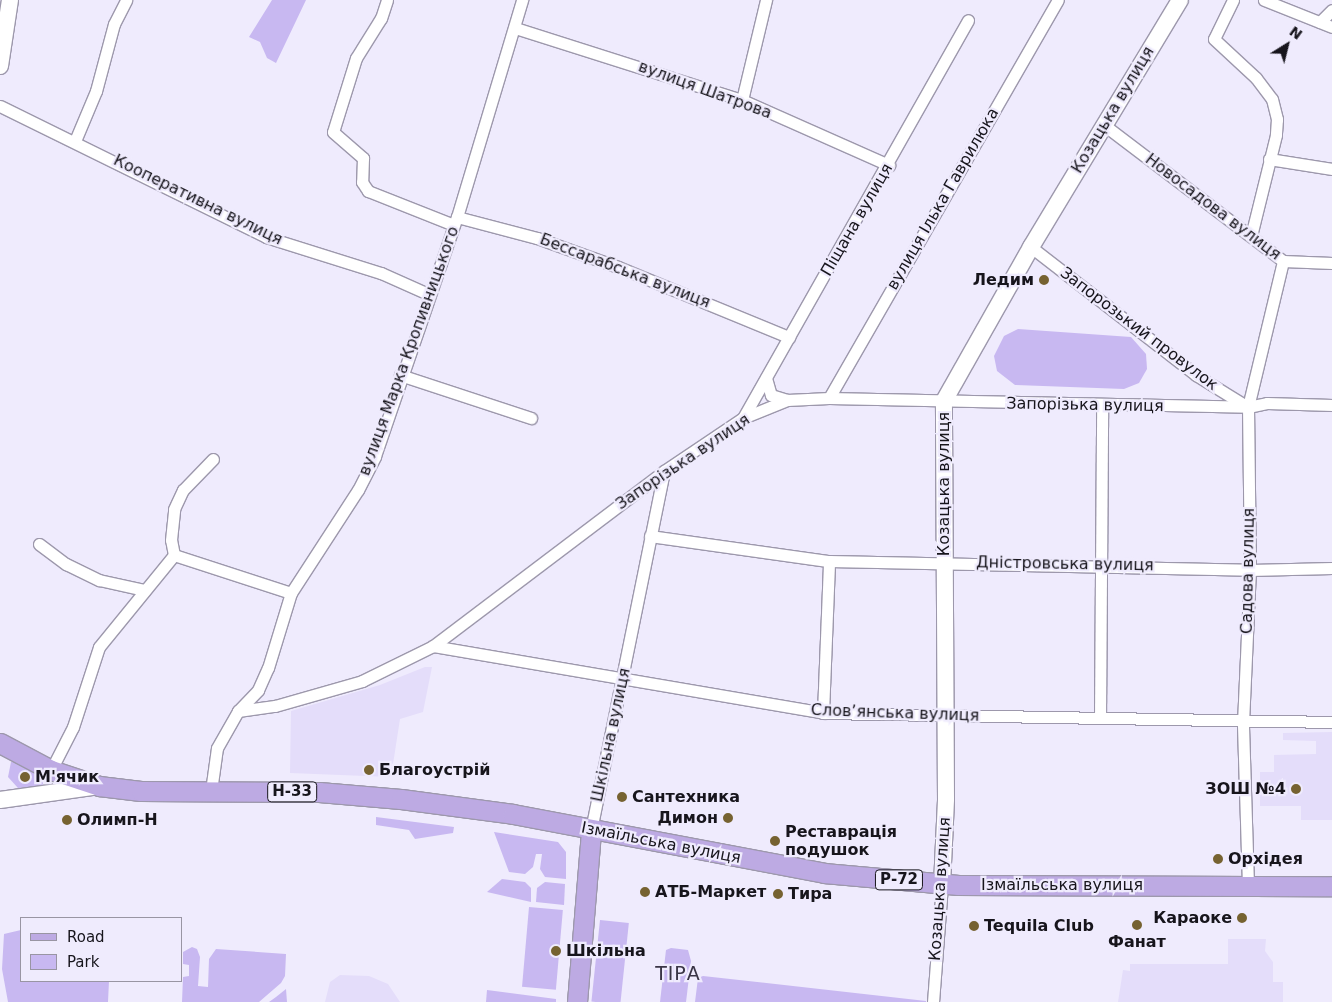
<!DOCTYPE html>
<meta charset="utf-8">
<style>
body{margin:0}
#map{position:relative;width:1332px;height:1002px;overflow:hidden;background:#efebfd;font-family:"DejaVu Sans",sans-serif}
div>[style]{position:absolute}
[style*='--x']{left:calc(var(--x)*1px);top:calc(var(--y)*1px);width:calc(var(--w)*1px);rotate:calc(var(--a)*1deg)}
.built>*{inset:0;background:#e4ddfa}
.green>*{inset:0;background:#c8b8f1;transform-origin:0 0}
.roads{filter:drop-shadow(1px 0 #9d98ac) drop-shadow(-1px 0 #9d98ac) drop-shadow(0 1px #9d98ac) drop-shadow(0 -1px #9d98ac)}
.street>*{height:11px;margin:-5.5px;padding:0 5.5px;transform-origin:5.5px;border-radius:5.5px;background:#fff}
.secondary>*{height:16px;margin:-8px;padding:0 8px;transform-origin:8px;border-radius:8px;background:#fff}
.primary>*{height:19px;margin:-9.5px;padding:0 9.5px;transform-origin:9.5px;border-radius:9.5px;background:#bdaae3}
.dots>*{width:14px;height:14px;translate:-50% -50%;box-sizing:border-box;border:2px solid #efebfd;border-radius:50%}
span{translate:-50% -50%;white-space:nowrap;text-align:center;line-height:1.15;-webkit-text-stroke:4.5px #efebfd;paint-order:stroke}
.shield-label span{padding:1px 4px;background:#efebfd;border:1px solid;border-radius:4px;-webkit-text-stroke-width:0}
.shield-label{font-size:15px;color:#17151c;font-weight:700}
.street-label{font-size:16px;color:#17151c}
.poi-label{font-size:16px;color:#17151c;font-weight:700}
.right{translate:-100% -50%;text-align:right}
.left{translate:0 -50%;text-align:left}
.quarter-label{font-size:19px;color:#3a3546;letter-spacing:1px}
.legend{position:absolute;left:20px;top:917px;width:162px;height:65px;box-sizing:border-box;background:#efebfd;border:1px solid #9995a3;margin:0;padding:6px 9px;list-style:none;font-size:15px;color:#17151c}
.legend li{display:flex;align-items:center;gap:10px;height:25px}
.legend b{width:25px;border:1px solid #9995a3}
.north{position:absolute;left:1262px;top:20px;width:50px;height:50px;-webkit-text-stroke:4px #efebfd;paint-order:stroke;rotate:36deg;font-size:14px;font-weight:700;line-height:20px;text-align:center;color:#17151c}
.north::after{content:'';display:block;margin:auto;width:18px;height:22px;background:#17151c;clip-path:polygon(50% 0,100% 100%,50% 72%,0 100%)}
</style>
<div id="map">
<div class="built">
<i style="clip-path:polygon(425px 667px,432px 667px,423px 712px,400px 719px,391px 777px,290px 773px,291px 711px,380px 685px)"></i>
<i style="clip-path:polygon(1332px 732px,1332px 820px,1301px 820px,1301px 806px,1260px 806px,1260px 772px,1274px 772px,1274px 755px,1316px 754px,1316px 741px,1283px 740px,1283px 733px)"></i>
<i style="clip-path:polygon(1228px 939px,1266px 939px,1265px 951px,1273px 962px,1273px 982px,1283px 982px,1283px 1002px,1118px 1002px,1123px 970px,1130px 971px,1130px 964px,1228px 964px)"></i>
<i style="clip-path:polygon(340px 975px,369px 976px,388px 984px,400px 1002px,325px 1002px,330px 982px)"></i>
</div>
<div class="green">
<i style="clip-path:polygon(272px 0,306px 0,276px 63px,267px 58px,260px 42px,249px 37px)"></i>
<i style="clip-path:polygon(1018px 329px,1131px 337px,1146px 354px,1147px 369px,1139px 383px,1124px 389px,1015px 385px,997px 371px,994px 356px,1004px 336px)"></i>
<i style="clip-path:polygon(11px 762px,16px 762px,41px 775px,43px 784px,40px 787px,18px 788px,8px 777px)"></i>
<i style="clip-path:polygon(376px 817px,454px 827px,453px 833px,415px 839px,409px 830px,376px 825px)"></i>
<i style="clip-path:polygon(494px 832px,558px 842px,566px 852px,566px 879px,545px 877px,540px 869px,542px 854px,536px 854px,533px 867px,525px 874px,509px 872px)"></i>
<i style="clip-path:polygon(502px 879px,525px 882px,531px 888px,531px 902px,487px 892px)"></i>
<i style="clip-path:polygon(545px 882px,565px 884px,564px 905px,536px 902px,537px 888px)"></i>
<i style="left:529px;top:907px;width:34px;height:80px;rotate:5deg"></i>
<i style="left:600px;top:920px;width:29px;height:82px;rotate:6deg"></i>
<i style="clip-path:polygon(21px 930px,21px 981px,109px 981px,108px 1002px,8px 1002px,2px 969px,4px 934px)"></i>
<i style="clip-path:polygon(192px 947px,197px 949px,200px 957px,198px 986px,208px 987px,209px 959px,216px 949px,286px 954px,285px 976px,281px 983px,259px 1002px,182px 1002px,183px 977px,189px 976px,189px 965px,183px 964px,183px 952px)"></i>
<i style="clip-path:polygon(671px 948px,688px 950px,691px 961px,686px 1002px,660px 1002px,666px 950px)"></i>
<i style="clip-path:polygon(703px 976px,926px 1001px,926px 1002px,695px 1002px,698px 978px)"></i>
<i style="clip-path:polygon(286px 989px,287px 1002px,269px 1002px,276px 997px)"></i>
<i style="clip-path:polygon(487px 990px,556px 999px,556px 1002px,486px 1002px)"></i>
</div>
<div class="roads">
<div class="street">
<i style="--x:387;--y:0;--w:19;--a:108"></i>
<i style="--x:381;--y:18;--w:47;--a:122"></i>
<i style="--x:356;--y:58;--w:77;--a:107.3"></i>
<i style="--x:333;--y:132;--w:40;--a:41"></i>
<i style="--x:363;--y:158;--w:24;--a:92"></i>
<i style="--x:362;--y:182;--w:11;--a:56"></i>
<i style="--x:368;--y:191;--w:92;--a:21.6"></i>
<i style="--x:1233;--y:0;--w:43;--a:116"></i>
<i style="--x:1214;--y:39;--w:57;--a:42.9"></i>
<i style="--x:1256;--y:78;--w:26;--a:53"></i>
<i style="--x:1272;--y:99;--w:21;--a:76"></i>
<i style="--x:1277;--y:119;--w:16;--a:94"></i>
<i style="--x:1276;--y:135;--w:104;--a:103.9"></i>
<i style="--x:1264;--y:0;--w:73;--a:21.7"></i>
<i style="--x:1320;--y:22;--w:17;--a:-45"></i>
<i style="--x:515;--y:28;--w:238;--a:17.6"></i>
<i style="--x:742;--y:100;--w:161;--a:23.9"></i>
<i style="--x:742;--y:100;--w:103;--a:-76.5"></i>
<i style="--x:0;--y:106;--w:297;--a:26.2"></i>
<i style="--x:266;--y:237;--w:121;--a:17.4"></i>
<i style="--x:381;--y:273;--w:51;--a:24.1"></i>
<i style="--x:1104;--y:125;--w:225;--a:37.2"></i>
<i style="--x:1283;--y:261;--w:49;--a:2.3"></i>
<i style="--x:75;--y:141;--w:54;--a:-67.2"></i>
<i style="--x:96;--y:91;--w:69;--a:-75"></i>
<i style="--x:114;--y:24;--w:27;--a:-63"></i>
<i style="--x:1269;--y:159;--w:64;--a:9"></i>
<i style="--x:457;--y:217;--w:83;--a:14.7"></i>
<i style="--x:537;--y:238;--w:86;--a:19.7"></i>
<i style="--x:618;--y:267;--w:185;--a:22.3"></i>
<i style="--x:1031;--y:247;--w:209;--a:37.8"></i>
<i style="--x:1196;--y:375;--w:59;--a:31.8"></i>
<i style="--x:400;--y:375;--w:138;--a:18.2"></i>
<i style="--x:766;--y:378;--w:18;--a:74"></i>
<i style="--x:771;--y:395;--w:17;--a:17"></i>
<i style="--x:829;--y:398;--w:459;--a:-60.1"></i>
<i style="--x:743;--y:418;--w:457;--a:-60.5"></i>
<i style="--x:650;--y:536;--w:181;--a:8"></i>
<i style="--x:829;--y:561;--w:421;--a:1.2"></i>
<i style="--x:1250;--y:570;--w:82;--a:-1.4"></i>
<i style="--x:39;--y:544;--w:34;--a:37"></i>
<i style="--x:66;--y:564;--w:37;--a:26"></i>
<i style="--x:99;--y:580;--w:47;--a:12.3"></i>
<i style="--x:174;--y:555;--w:15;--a:-101"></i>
<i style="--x:171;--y:540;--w:31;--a:-84"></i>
<i style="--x:174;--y:509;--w:21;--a:-65"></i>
<i style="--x:183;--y:490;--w:43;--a:-45.9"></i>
<i style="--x:433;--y:646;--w:396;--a:9.7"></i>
<i style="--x:823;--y:713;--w:509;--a:1.01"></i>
<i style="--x:238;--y:711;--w:37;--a:-8"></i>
<i style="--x:275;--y:706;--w:91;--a:-16"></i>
<i style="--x:362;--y:681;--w:79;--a:-26.2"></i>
<i style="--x:433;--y:646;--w:290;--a:-37.1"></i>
<i style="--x:664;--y:471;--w:95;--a:-33.9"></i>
<i style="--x:743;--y:418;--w:48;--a:-22.2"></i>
<i style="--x:787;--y:400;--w:42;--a:-2.7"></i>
<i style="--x:829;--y:398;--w:419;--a:1.2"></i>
<i style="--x:1248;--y:407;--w:19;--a:-12"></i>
<i style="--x:1267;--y:403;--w:65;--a:1.8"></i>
<i style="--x:823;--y:713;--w:152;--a:-87.7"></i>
<i style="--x:1100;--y:718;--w:312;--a:-89.6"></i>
<i style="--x:51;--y:770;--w:48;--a:-62.9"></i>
<i style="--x:73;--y:727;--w:84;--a:-72"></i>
<i style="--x:99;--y:647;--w:119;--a:-50.8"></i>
<i style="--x:174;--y:555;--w:123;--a:18"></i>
<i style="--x:211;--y:791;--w:43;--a:-82.1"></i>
<i style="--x:217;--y:748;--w:43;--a:-60.4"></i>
<i style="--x:238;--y:711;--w:29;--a:-46"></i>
<i style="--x:258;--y:690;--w:24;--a:-66"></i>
<i style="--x:268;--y:668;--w:78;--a:-73"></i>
<i style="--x:291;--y:593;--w:123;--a:-57"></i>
<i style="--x:358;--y:490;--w:38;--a:-63"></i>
<i style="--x:375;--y:456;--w:253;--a:-71.1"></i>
<i style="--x:457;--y:217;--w:227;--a:-73.3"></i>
<i style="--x:591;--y:830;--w:366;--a:-78.5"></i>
<i style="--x:1248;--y:885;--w:162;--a:-91.8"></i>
<i style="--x:1243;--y:723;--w:153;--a:-87.4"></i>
<i style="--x:1250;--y:570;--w:163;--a:-90.7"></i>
<i style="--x:1248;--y:407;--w:150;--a:-76.5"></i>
<i style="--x:933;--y:1002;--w:117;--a:-85.6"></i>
</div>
<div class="secondary">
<i style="--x:0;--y:66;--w:67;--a:-81.4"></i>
<i style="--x:0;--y:800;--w:100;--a:-8"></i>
<i style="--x:942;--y:885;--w:86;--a:-87.3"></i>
<i style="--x:946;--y:799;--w:398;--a:-90.3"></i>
<i style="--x:944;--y:401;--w:177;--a:-60.5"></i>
<i style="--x:1031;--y:247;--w:288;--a:-58.9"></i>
</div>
<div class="primary">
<i style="--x:0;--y:743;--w:58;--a:27.9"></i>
<i style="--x:51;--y:770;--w:51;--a:18.4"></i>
<i style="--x:99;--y:786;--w:42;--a:6.8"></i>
<i style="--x:141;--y:791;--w:178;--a:0.3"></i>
<i style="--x:319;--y:792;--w:82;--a:4.9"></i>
<i style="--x:401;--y:799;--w:113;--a:7.6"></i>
<i style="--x:513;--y:814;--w:317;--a:10.7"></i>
<i style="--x:824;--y:873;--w:135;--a:5.1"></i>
<i style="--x:958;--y:885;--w:374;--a:0.2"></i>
<i style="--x:577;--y:1002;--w:173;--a:-85.3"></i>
</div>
</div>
<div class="dots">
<i style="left:1044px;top:280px;background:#766231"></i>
<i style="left:369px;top:770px;background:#766231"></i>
<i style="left:25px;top:777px;background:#766231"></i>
<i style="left:1296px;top:789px;background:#766231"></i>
<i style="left:622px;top:797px;background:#766231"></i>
<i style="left:728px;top:818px;background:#766231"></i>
<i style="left:67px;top:820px;background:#766231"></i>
<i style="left:775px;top:841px;background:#766231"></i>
<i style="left:1218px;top:859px;background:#766231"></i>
<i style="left:645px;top:892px;background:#766231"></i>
<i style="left:778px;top:894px;background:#766231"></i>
<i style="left:1242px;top:918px;background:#766231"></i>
<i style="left:1137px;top:925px;background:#766231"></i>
<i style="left:974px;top:926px;background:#766231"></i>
<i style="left:556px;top:951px;background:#766231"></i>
</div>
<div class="shield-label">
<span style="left:292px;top:792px">Н-33</span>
<span style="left:899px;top:880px">Р-72</span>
</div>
<div class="street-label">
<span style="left:705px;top:90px;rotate:20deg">вулиця Шатрова</span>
<span style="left:1113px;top:110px;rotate:-59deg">Козацька вулиця</span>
<span style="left:943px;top:199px;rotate:-60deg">вулиця Ілька Гаврилюка</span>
<span style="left:198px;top:200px;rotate:26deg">Кооперативна вулиця</span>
<span style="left:1213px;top:207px;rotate:37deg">Новосадова вулиця</span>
<span style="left:857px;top:220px;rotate:-60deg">Піщана вулиця</span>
<span style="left:625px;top:271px;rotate:21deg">Бессарабська вулиця</span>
<span style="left:1139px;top:329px;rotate:37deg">Запорозький провулок</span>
<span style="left:409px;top:351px;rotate:-70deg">вулиця Марка Кропивницького</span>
<span style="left:1085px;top:405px;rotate:1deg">Запорізька вулиця</span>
<span style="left:683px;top:462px;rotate:-34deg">Запорізька вулиця</span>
<span style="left:944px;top:484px;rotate:-90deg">Козацька вулиця</span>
<span style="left:1065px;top:564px;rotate:1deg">Дністровська вулиця</span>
<span style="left:1248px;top:571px;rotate:-89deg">Садова вулиця</span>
<span style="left:895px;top:713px;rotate:2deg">Словʼянська вулиця</span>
<span style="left:611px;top:735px;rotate:-78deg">Шкільна вулиця</span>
<span style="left:661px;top:843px;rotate:11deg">Ізмаїльська вулиця</span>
<span style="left:1062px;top:885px">Ізмаїльська вулиця</span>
<span style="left:940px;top:889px;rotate:-86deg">Козацька вулиця</span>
</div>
<div class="poi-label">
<span class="right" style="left:1034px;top:280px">Ледим</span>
<span class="left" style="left:379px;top:770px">Благоустрій</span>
<span class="left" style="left:35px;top:777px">М'ячик</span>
<span class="right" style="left:1286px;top:789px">ЗОШ №4</span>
<span class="left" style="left:632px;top:797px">Сантехника</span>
<span class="right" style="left:718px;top:818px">Димон</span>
<span class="left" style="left:77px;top:820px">Олимп-Н</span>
<span class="left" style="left:785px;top:841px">Реставрація<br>подушок</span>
<span class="left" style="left:1228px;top:859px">Орхідея</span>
<span class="left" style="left:655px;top:892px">АТБ-Маркет</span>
<span class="left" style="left:788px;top:894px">Тира</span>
<span class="right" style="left:1232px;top:918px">Караоке</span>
<span class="left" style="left:984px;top:926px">Tequila Club</span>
<span style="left:1137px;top:942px">Фанат</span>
<span class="left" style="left:566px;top:951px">Шкільна</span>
</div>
<div class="quarter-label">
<span style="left:678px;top:974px">ТІРА</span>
</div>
<ul class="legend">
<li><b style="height:6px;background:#bdaae3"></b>Road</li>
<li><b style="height:14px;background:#c8b8f1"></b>Park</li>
</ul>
<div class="north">N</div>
</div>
